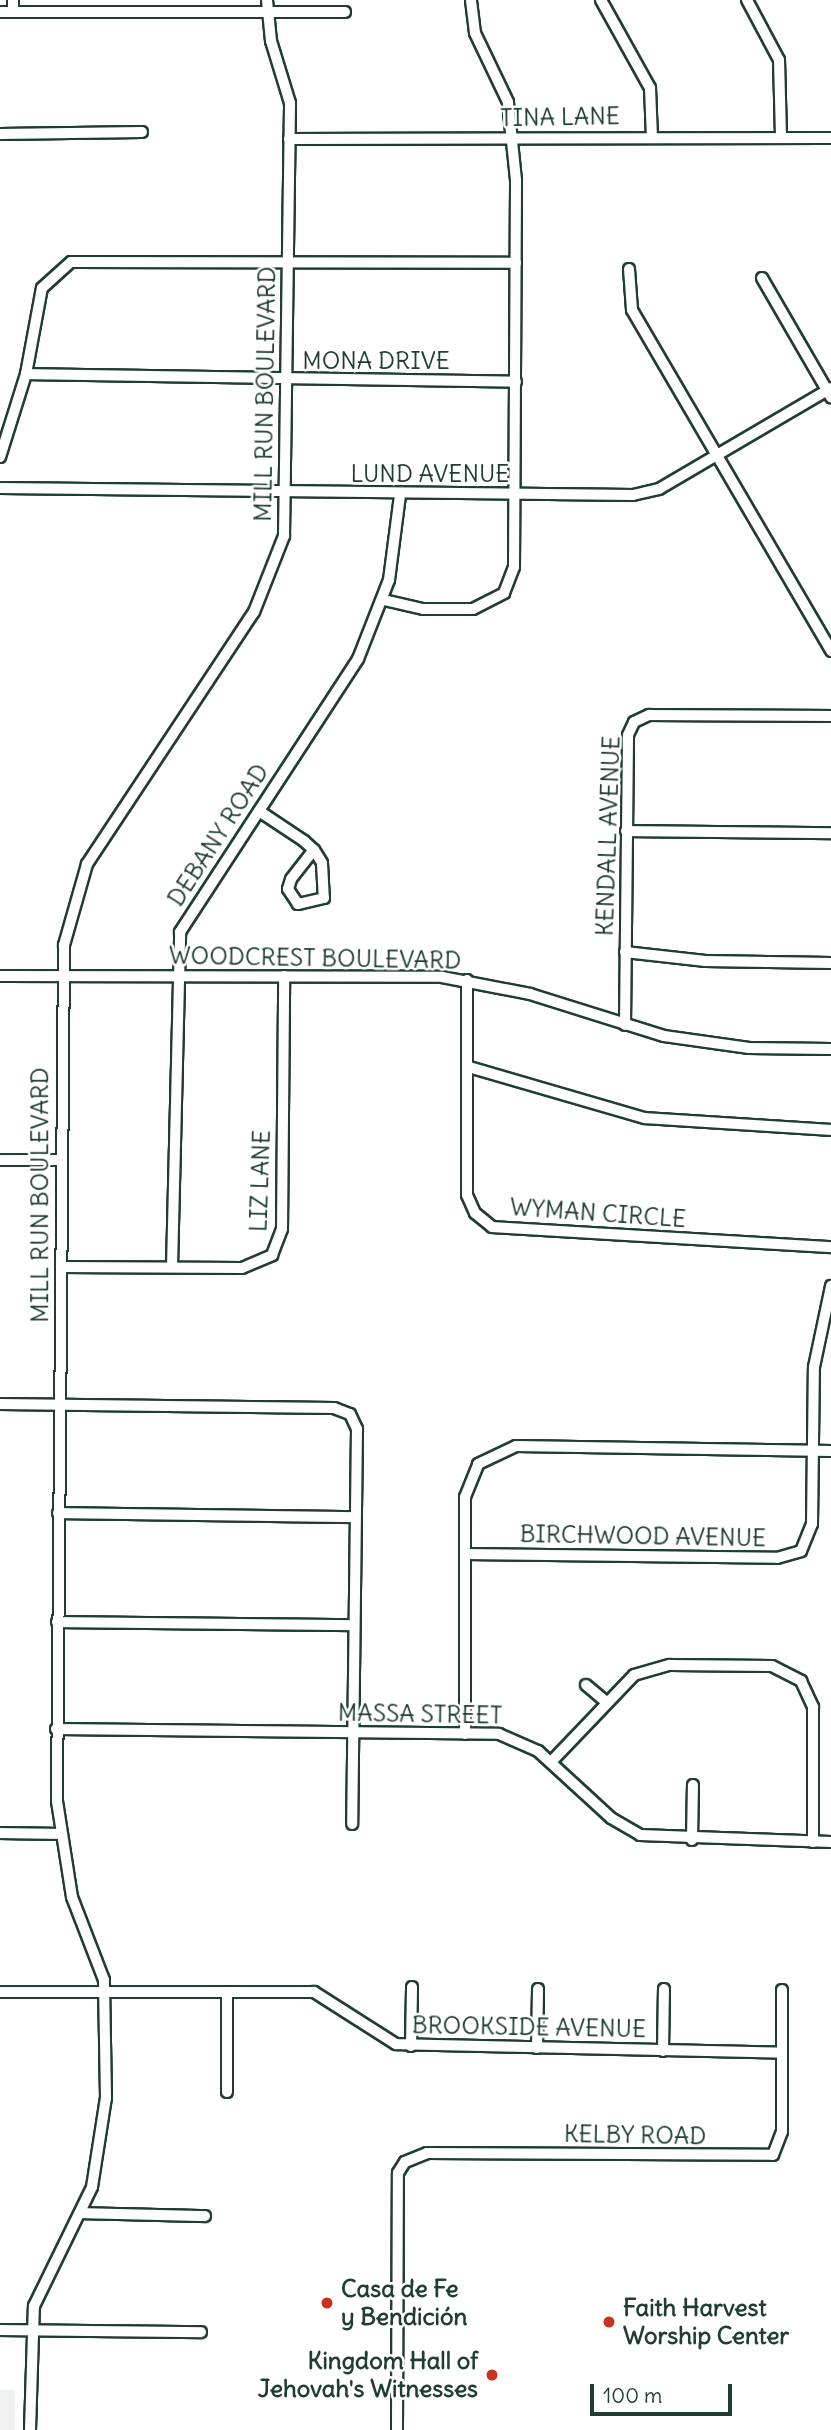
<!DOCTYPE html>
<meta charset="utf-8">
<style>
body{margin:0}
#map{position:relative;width:831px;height:2430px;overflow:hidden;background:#fff;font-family:Delius,sans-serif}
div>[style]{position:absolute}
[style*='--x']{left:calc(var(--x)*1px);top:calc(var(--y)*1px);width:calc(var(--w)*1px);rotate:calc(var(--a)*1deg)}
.built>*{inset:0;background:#eef1f0;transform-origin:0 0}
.roads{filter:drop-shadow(2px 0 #1f3d34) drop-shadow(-2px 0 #1f3d34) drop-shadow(0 2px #1f3d34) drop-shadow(0 -2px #1f3d34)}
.minor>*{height:10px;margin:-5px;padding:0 5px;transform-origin:5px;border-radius:5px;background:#fff}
.dots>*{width:19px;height:19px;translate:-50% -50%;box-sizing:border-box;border:4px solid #fff;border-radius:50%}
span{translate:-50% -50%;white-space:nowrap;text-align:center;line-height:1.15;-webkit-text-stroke:5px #fff;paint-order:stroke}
.street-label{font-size:24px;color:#1f3d34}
.poi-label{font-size:24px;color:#1f3d34;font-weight:700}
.left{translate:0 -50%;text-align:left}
.right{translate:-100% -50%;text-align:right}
.scale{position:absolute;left:590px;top:2384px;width:142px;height:32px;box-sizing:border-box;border:4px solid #1f3d34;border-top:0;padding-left:9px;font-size:21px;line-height:24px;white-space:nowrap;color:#1f3d34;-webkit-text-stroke:5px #fff;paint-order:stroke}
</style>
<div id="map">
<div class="built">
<i style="left:0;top:2390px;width:15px;height:40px"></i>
</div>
<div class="roads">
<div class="minor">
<i style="--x:601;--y:0;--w:101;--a:60.9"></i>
<i style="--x:650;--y:88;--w:49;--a:87.7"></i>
<i style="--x:747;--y:0;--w:68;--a:61.9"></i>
<i style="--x:779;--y:60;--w:77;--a:88.5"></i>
<i style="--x:0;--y:12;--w:345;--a:0"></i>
<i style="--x:13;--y:12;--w:12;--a:-90"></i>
<i style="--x:0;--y:134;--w:142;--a:-0.8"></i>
<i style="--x:289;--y:139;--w:542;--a:-0.11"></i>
<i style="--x:629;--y:269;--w:41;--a:85.8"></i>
<i style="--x:632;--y:310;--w:395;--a:59.7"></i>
<i style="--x:762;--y:278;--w:138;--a:59.9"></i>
<i style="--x:26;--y:374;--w:490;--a:0.9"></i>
<i style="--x:0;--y:457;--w:87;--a:-72.6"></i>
<i style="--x:26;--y:374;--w:87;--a:-79.5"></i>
<i style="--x:42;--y:288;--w:39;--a:-42"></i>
<i style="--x:71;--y:262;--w:445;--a:0.1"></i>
<i style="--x:0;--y:488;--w:633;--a:0.63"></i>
<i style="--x:633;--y:495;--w:27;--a:-13"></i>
<i style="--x:659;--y:489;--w:199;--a:-30.4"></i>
<i style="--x:384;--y:600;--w:40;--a:13"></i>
<i style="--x:423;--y:609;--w:50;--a:0"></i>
<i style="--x:473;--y:609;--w:35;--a:-27"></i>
<i style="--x:504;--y:593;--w:28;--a:-69"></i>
<i style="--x:514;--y:567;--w:387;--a:-89.7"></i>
<i style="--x:516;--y:180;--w:78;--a:-95.9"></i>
<i style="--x:508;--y:102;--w:76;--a:-115.6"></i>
<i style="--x:475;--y:33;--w:33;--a:-97"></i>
<i style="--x:259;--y:811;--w:54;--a:33.7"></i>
<i style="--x:304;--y:841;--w:13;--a:42"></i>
<i style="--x:314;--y:850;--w:15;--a:58"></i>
<i style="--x:322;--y:863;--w:35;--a:87"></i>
<i style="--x:324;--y:898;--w:27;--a:167"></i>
<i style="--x:298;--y:904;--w:18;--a:-124"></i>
<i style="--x:288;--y:889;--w:10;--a:-73"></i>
<i style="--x:291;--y:879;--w:37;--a:-52"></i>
<i style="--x:626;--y:831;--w:205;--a:0.6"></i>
<i style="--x:625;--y:952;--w:81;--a:6.4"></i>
<i style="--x:705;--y:961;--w:126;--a:0.9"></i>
<i style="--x:0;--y:976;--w:442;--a:0.1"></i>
<i style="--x:442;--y:977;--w:90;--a:10.9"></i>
<i style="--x:530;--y:994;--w:140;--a:17.4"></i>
<i style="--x:664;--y:1036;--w:86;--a:8"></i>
<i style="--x:749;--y:1048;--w:82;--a:0.7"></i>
<i style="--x:467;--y:980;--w:215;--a:90"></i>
<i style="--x:467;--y:1195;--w:20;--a:66"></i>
<i style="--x:475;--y:1213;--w:22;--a:39"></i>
<i style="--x:492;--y:1227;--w:340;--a:3.4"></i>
<i style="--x:625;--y:1025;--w:290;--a:-89.4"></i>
<i style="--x:628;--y:735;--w:14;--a:-65"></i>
<i style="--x:634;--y:722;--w:17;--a:-25"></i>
<i style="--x:649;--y:715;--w:182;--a:0.3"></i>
<i style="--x:469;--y:1067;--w:183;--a:16.2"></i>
<i style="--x:645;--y:1118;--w:186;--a:3.7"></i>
<i style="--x:0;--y:1160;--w:62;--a:0"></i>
<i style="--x:61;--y:1267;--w:181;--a:0.3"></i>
<i style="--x:242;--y:1268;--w:33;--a:-23"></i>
<i style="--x:272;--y:1255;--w:28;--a:-69"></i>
<i style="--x:282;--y:1229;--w:253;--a:-89.5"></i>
<i style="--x:172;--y:1267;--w:335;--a:-88.6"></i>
<i style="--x:180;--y:932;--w:326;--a:-56.9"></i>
<i style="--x:358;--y:659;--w:85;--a:-68.6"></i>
<i style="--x:389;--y:580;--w:86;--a:-82.6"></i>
<i style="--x:0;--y:1404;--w:334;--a:0.7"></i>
<i style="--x:334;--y:1408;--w:17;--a:21"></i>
<i style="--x:350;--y:1414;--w:17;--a:65"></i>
<i style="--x:357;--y:1429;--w:395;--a:90.7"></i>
<i style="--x:58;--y:1513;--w:297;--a:0.8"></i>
<i style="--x:465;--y:1554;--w:312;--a:0.7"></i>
<i style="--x:777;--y:1558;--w:25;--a:-16"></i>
<i style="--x:801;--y:1551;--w:29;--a:-68"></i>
<i style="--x:812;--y:1524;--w:157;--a:-89.3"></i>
<i style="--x:814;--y:1367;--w:83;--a:-78.1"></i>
<i style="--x:57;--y:1622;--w:297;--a:0.6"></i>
<i style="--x:586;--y:1685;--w:26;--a:40"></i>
<i style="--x:56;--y:1729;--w:443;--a:0.6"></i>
<i style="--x:499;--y:1734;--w:43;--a:23.6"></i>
<i style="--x:538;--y:1751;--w:99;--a:42.5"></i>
<i style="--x:611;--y:1818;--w:34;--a:30"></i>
<i style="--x:640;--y:1835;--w:191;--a:2.1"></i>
<i style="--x:465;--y:1734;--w:237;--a:-90"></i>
<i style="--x:465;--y:1497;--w:35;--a:-68"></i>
<i style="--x:478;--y:1464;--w:42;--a:-25.3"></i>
<i style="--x:516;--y:1446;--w:315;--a:0.9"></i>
<i style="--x:551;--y:1762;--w:120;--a:-46.3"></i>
<i style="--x:634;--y:1675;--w:37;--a:-16"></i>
<i style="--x:670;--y:1665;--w:102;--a:0.6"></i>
<i style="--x:772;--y:1666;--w:33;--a:27"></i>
<i style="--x:801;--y:1681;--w:29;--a:65"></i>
<i style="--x:813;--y:1707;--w:135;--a:90"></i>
<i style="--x:0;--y:1833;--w:59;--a:1"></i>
<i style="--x:692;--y:1840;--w:55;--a:-89"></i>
<i style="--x:0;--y:1992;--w:314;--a:0"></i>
<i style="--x:314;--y:1992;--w:97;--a:32.4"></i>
<i style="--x:396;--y:2044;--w:385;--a:1.3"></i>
<i style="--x:411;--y:2046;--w:59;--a:-89"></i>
<i style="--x:537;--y:2048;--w:59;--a:-89"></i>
<i style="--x:663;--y:2051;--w:62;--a:-89.1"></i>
<i style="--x:227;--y:2092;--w:100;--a:-90"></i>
<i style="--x:82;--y:2213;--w:123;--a:1.4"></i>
<i style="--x:0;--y:2330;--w:201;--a:0.6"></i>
<i style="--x:30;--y:2430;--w:124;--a:-88.2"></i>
<i style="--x:34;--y:2306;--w:132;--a:-64"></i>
<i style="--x:92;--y:2187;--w:90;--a:-81.1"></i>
<i style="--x:106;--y:2098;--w:118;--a:-91"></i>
<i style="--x:104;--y:1980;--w:89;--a:-111.1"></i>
<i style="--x:72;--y:1897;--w:97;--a:-98.9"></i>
<i style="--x:57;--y:1801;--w:856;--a:-89.53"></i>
<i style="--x:64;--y:945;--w:84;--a:-74.1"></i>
<i style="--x:87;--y:864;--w:302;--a:-56.5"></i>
<i style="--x:254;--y:612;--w:82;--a:-68.5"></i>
<i style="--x:284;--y:536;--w:433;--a:-89.2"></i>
<i style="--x:290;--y:103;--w:65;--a:-107"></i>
<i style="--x:271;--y:41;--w:41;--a:-95.6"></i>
<i style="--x:397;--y:2430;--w:257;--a:-89.8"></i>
<i style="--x:398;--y:2173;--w:13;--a:-58"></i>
<i style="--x:405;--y:2162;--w:24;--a:-22"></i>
<i style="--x:427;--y:2153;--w:346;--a:0.3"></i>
<i style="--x:773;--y:2155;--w:25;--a:-69"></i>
<i style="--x:782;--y:2132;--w:142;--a:-90"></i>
</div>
</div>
<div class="dots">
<i style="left:327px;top:2303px;background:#c8321e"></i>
<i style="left:609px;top:2322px;background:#c8321e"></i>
<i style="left:492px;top:2375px;background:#c8321e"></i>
</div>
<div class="street-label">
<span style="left:560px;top:117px;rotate:-1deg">TINA LANE</span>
<span style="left:376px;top:361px">MONA DRIVE</span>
<span style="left:265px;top:394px;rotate:-89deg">MILL RUN BOULEVARD</span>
<span style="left:430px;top:474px">LUND AVENUE</span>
<span style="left:218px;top:835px;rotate:-57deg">DEBANY ROAD</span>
<span style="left:608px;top:836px;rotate:-88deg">KENDALL AVENUE</span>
<span style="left:315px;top:958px;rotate:1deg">WOODCREST BOULEVARD</span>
<span style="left:260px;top:1181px;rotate:-88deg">LIZ LANE</span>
<span style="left:40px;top:1195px;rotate:-90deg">MILL RUN BOULEVARD</span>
<span style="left:598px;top:1213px;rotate:4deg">WYMAN CIRCLE</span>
<span style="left:643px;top:1536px;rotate:1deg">BIRCHWOOD AVENUE</span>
<span style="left:420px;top:1714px;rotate:1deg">MASSA STREET</span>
<span style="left:529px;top:2027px;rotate:1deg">BROOKSIDE AVENUE</span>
<span style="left:635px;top:2135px;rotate:1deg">KELBY ROAD</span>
</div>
<div class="poi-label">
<span class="left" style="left:341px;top:2303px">Casa de Fe<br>y Bendición</span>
<span class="left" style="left:623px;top:2322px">Faith Harvest<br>Worship Center</span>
<span class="right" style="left:478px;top:2375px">Kingdom Hall of<br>Jehovah's Witnesses</span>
</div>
<div class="scale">100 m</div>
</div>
